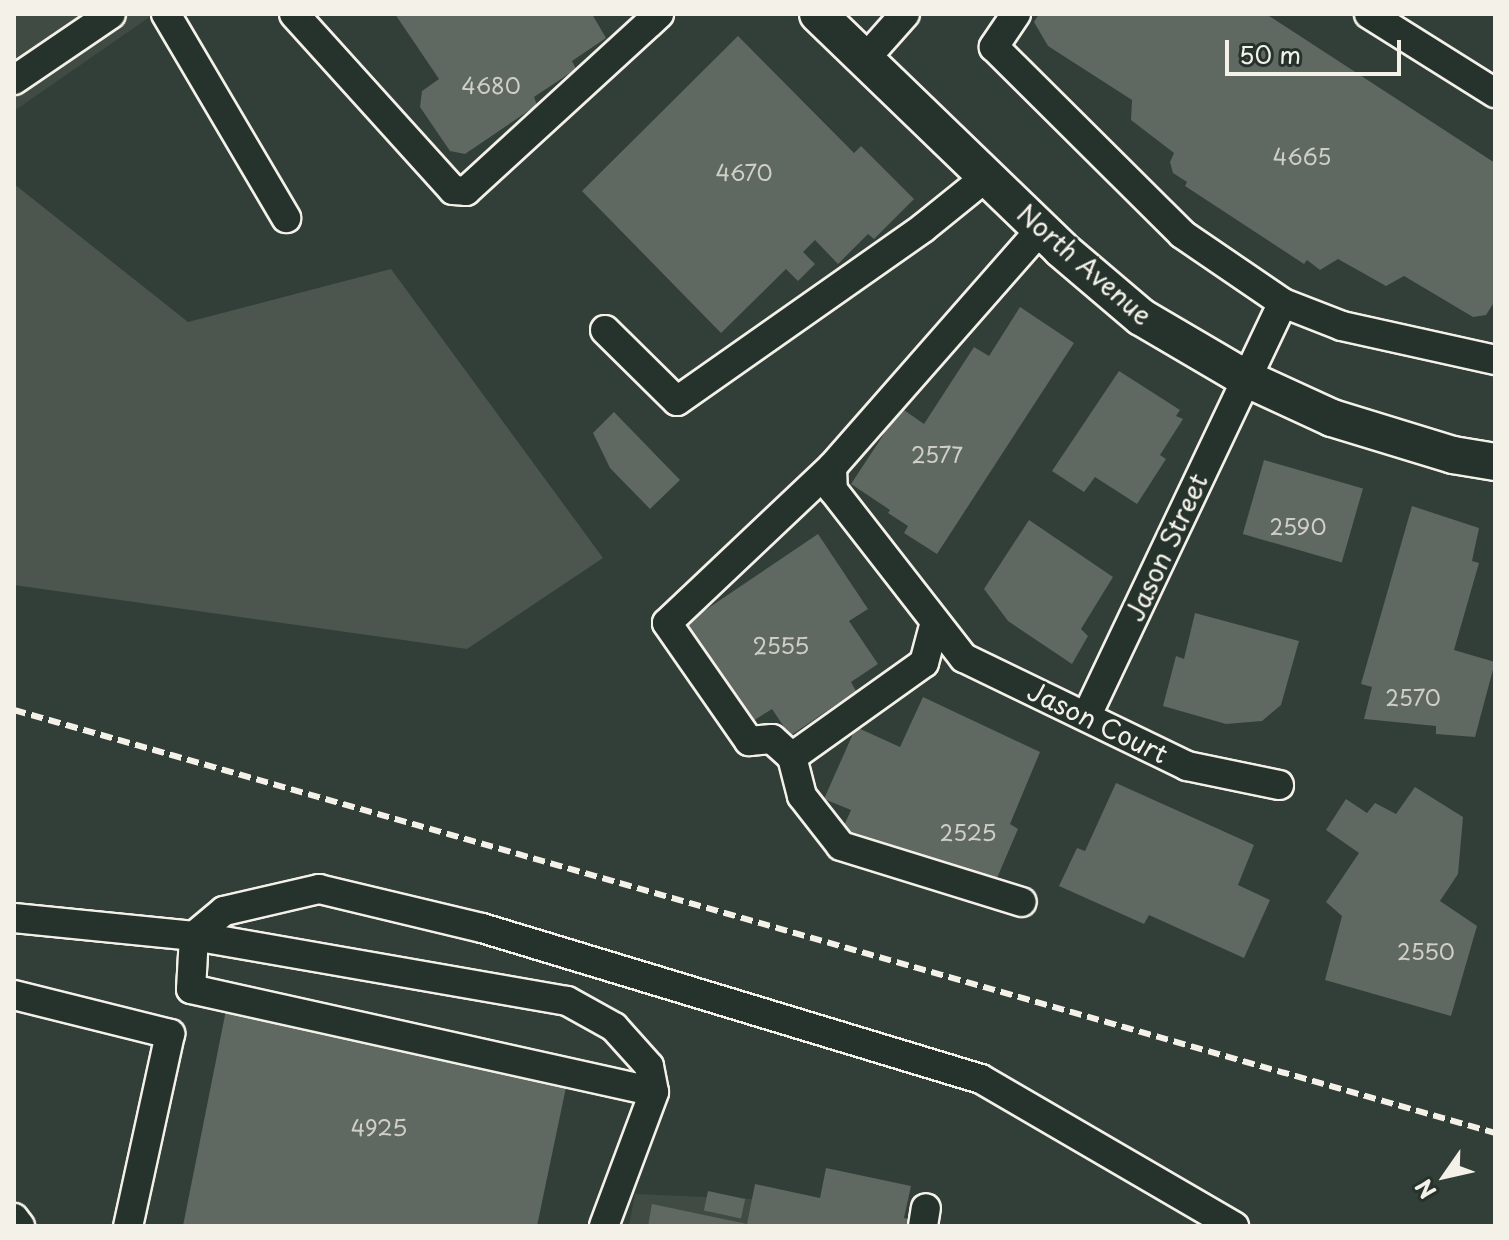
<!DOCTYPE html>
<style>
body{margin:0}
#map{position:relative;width:1509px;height:1240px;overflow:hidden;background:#323e38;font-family:"Playpen Sans",sans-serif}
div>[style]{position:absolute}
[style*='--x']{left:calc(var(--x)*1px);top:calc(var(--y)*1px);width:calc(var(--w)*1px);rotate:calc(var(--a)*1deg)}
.built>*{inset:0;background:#404b44}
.green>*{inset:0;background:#4c564f}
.building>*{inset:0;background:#5f6861;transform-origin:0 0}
.roads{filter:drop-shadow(2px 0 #f4f1e8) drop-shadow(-2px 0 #f4f1e8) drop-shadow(0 2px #f4f1e8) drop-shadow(0 -2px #f4f1e8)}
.minor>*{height:28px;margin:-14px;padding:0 14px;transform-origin:14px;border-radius:14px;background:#26332d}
.major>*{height:36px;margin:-18px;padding:0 18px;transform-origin:18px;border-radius:18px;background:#26332d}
.rail>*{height:6px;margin-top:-3px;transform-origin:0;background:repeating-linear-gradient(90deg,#f4f1e8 0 12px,transparent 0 18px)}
span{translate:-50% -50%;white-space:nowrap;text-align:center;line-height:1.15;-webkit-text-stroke:6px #26332d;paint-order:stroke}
.number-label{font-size:22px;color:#cfcfc6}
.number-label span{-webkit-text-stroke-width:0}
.street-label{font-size:26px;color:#f4f1e8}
.frame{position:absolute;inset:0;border:16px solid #f4f1e8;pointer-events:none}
.north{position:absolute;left:1405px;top:1136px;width:80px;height:80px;-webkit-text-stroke:6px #26332d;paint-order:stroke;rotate:236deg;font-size:22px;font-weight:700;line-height:32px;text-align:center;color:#f4f1e8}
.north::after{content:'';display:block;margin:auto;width:28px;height:36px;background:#f4f1e8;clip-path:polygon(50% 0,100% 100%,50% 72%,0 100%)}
.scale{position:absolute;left:1225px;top:40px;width:176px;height:36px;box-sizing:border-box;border:4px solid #f4f1e8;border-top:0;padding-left:10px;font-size:24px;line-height:28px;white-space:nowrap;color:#f4f1e8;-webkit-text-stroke:6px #26332d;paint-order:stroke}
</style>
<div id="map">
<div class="built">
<i style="clip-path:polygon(14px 14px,154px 14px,14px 111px)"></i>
<i style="clip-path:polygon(635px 1194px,819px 1202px,890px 1226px,629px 1226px)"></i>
</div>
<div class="green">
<i style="clip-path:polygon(14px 184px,188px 322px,391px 269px,603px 558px,467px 649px,14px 585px)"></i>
</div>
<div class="building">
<i style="clip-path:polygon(395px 14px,592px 14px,606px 38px,572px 61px,576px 69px,534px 97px,537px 105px,465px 154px,450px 151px,420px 107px,422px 91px,439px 79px)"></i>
<i style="clip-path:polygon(1039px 14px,1266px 14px,1495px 163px,1495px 301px,1486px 315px,1473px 317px,1404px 276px,1386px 286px,1338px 259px,1320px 270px,1307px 260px,1304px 264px,1185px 186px,1187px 182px,1173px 173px,1170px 162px,1174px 153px,1131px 120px,1132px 100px,1048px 46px,1034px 22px)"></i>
<i style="clip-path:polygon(738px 36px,854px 153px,861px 146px,914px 199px,874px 239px,868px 234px,838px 264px,815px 240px,803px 252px,815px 264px,798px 281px,786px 269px,721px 333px,582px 191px)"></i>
<i style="clip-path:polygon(1020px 307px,1074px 343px,937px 554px,904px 533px,908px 526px,888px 513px,890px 510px,851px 484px,901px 408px,924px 424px,974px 347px,989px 356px)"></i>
<i style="clip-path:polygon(1119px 371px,1180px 410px,1176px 416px,1183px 419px,1160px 455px,1166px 459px,1137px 504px,1095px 477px,1084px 492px,1052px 471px)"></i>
<i style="clip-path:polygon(614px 412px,680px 480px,650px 509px,610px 468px,593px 433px)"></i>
<i style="left:1264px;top:460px;width:103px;height:77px;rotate:16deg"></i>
<i style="clip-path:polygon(1412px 506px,1479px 528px,1472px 561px,1479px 563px,1454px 650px,1495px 662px,1475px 737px,1436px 734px,1436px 726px,1364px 719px,1372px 687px,1361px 684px)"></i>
<i style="clip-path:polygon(1029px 520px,1113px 577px,1081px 629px,1088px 636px,1072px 664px,1008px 621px,984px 589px)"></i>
<i style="clip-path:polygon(818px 534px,868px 609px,849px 621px,878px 664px,851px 682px,856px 691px,790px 736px,772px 709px,750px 723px,683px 625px)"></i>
<i style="clip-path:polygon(1195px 613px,1299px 641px,1281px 705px,1262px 721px,1226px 724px,1163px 706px,1176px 656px,1184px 659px)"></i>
<i style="clip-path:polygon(923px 697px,1040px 752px,1010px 824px,1018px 829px,994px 885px,903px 857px,842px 830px,851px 810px,824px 799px,856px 727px,900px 747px)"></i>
<i style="clip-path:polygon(1116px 783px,1254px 845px,1238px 885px,1270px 900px,1244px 958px,1149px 915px,1144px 924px,1059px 886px,1077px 848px,1085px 851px)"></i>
<i style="clip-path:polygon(1415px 787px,1463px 817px,1458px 874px,1440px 901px,1477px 926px,1451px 1016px,1325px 980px,1342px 916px,1326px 902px,1359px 853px,1326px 830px,1346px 799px,1367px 813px,1375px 803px,1396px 814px)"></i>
<i style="clip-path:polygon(226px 1010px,569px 1073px,537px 1226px,183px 1226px)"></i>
<i style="clip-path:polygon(826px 1168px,911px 1186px,904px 1218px,914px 1220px,913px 1226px,648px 1226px,652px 1204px,747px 1224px,755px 1184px,820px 1198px)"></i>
<i style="left:708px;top:1191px;width:38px;height:20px;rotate:12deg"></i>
</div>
<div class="roads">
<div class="minor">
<i style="--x:166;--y:14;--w:237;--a:59.5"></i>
<i style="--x:294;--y:14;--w:237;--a:47.9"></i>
<i style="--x:453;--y:190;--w:13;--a:4"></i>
<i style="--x:466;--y:191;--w:262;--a:-42.5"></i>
<i style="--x:1016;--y:14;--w:40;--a:124"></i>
<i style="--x:994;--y:47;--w:265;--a:44.8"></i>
<i style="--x:1182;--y:234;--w:122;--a:34.3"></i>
<i style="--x:1283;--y:303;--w:63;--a:21.3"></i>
<i style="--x:1342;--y:326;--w:157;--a:12.5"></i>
<i style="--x:1369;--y:14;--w:149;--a:32.1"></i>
<i style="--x:865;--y:59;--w:60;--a:-48.4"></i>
<i style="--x:14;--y:80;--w:117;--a:-34.2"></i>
<i style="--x:1041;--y:229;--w:317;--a:131.3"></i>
<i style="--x:832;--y:467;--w:23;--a:88"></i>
<i style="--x:833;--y:490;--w:213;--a:52.1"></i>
<i style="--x:964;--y:658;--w:248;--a:25.8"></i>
<i style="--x:1187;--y:766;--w:94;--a:11.7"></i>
<i style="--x:605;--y:330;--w:101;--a:44.6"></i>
<i style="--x:677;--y:401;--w:301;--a:-35.1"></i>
<i style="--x:923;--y:228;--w:81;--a:-39"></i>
<i style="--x:832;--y:467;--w:227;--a:136.6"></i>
<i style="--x:667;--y:623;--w:144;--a:55.2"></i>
<i style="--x:749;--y:741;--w:23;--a:-5"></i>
<i style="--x:772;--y:739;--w:27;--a:42"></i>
<i style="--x:792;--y:757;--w:40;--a:75.6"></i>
<i style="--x:802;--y:796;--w:63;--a:52"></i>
<i style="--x:841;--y:846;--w:189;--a:17.2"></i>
<i style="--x:1087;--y:715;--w:456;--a:-64.6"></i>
<i style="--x:792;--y:757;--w:162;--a:-35.5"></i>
<i style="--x:924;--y:663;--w:39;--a:-75"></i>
<i style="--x:14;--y:918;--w:181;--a:5.7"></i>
<i style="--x:194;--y:936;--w:39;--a:-40"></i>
<i style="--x:224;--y:911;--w:98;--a:-13"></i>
<i style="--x:319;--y:889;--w:168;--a:13.5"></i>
<i style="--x:482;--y:928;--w:521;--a:16.84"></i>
<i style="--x:981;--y:1079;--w:293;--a:30.2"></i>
<i style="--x:14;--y:995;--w:161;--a:14"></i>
<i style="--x:170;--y:1034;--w:197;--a:102.3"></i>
<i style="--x:14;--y:1218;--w:10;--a:53"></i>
<i style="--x:604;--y:1226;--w:143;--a:-69.5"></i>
<i style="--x:654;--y:1092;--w:26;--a:-101"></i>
<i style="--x:649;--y:1066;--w:52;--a:-131.9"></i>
<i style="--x:614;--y:1027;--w:54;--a:-151"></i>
<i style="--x:567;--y:1001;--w:379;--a:-170.1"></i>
<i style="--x:194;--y:936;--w:53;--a:93.2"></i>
<i style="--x:191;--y:989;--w:474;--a:12.5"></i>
<i style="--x:923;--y:1226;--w:18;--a:-81"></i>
</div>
<div class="major">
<i style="--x:818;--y:14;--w:338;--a:44"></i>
<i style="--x:1061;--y:249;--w:105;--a:40.4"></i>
<i style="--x:1141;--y:317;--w:121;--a:30.4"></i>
<i style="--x:1245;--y:378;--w:96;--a:24.7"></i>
<i style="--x:1332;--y:418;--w:127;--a:17"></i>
<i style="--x:1453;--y:455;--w:43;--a:9.5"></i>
</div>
</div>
<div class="rail">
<i style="--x:14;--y:710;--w:1540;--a:15.94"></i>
</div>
<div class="number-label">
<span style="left:491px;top:85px">4680</span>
<span style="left:1302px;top:156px">4665</span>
<span style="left:744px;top:172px">4670</span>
<span style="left:937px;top:454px">2577</span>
<span style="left:1298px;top:526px">2590</span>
<span style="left:781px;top:645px">2555</span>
<span style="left:1413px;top:697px">2570</span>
<span style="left:968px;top:832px">2525</span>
<span style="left:1426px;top:951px">2550</span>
<span style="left:379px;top:1127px">4925</span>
</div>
<div class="street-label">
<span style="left:1085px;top:264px;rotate:41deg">North Avenue</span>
<span style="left:1166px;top:547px;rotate:-65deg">Jason Street</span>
<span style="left:1098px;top:722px;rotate:26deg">Jason Court</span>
</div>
<div class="frame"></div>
<div class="north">N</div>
<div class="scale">50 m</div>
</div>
